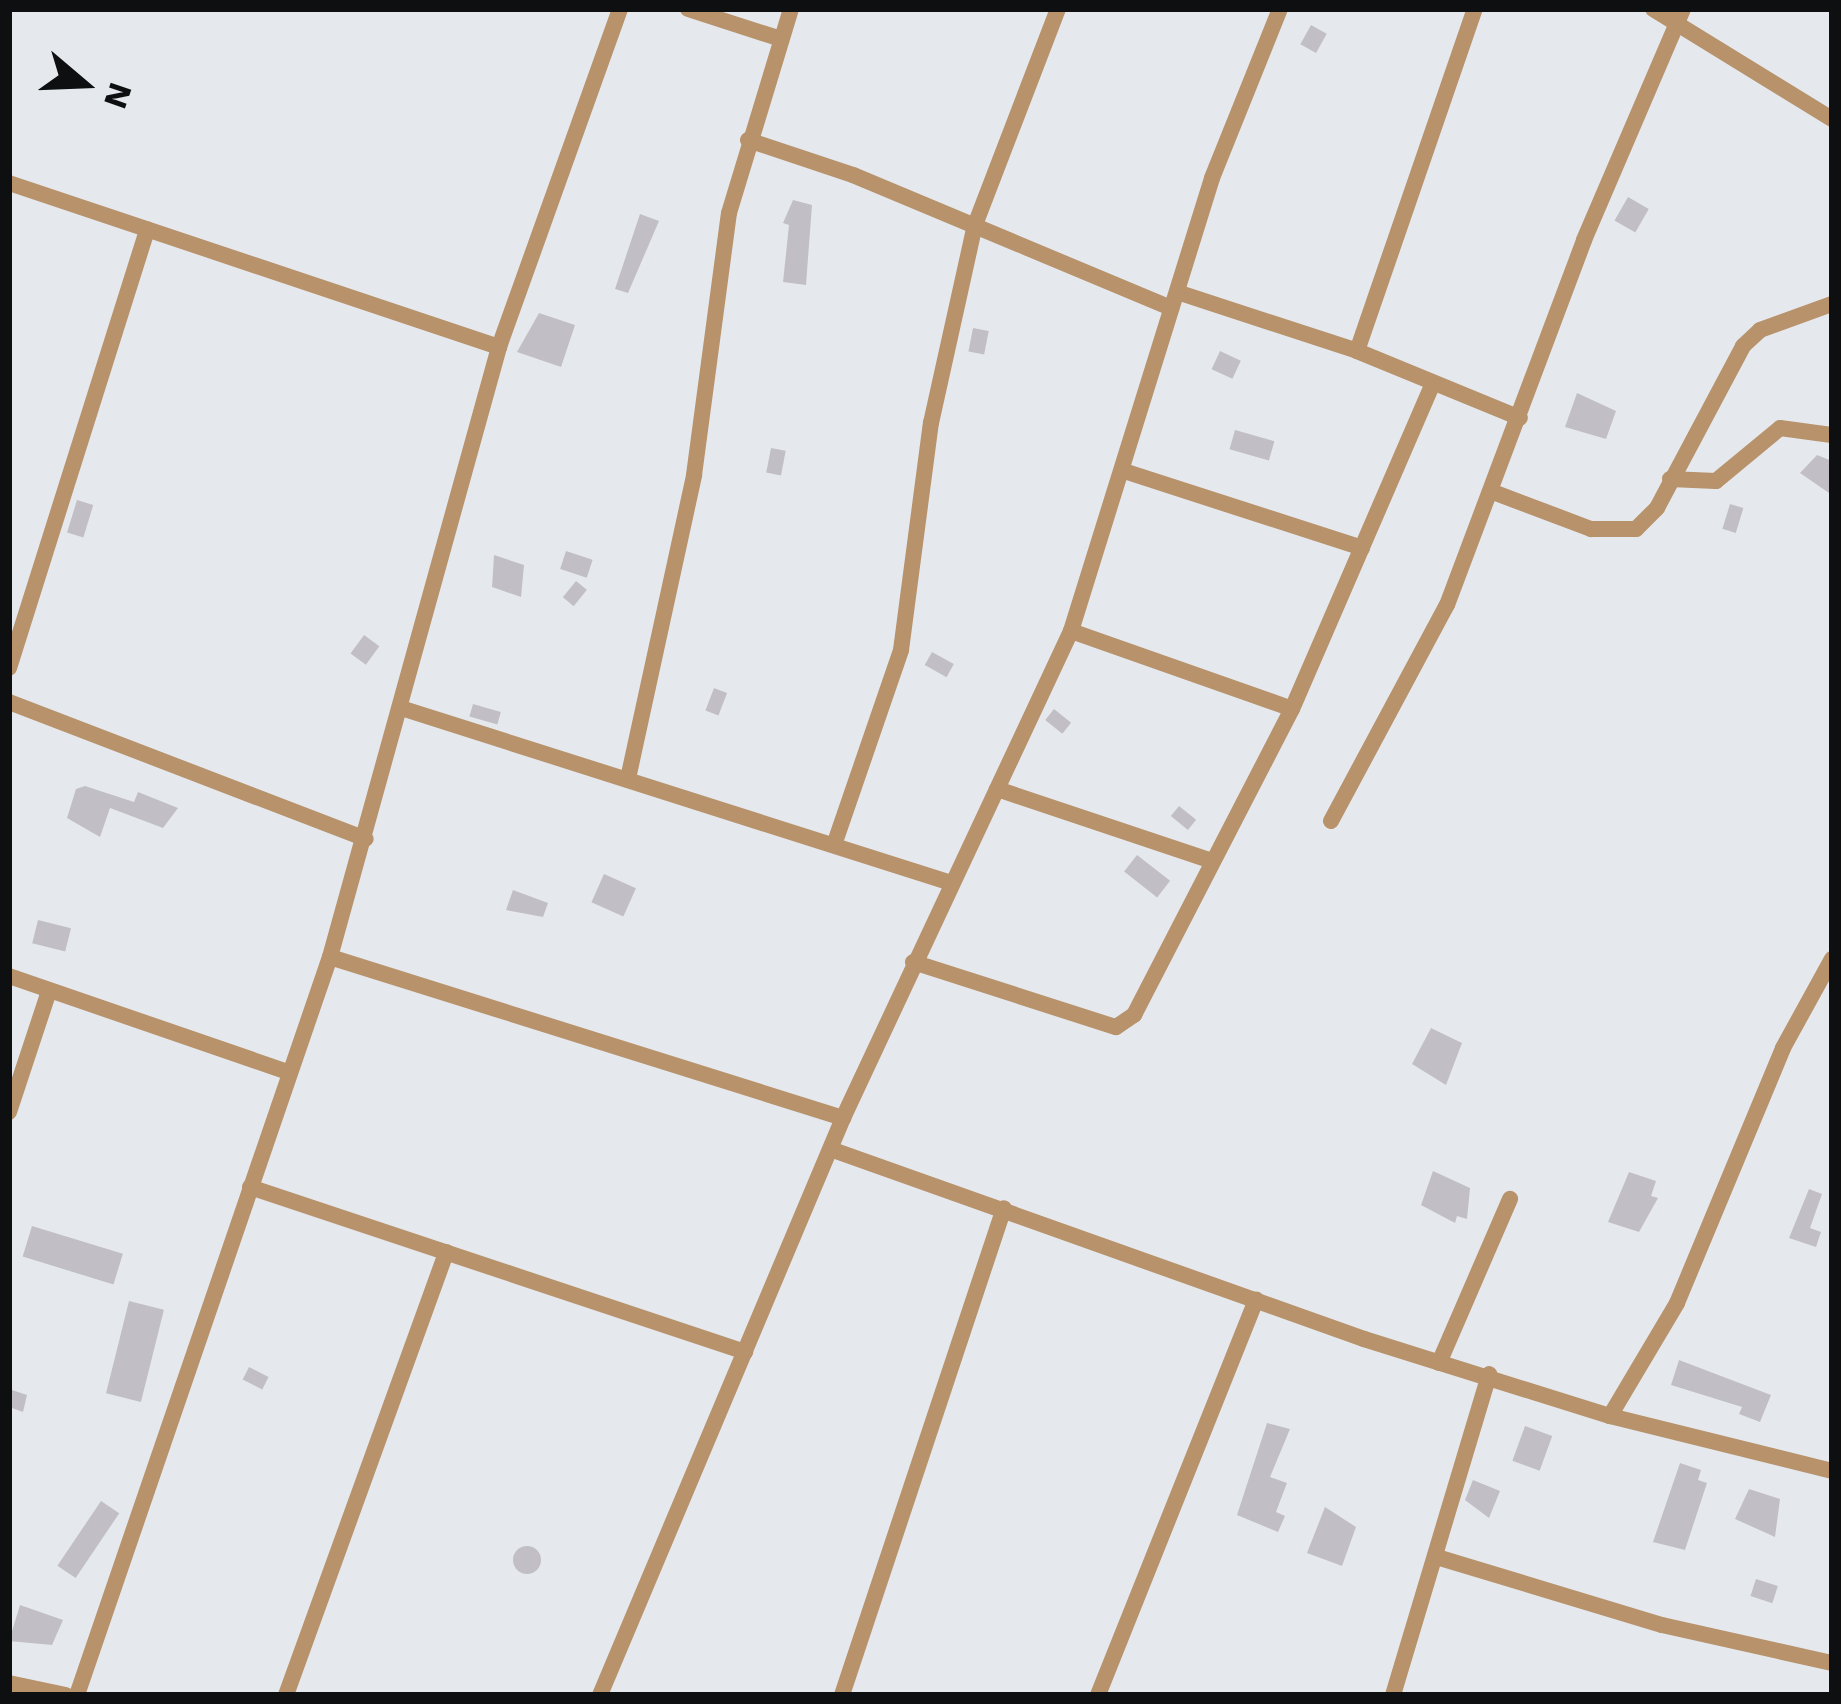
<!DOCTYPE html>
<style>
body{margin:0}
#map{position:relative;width:1841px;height:1704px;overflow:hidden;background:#e5e9ee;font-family:"Work Sans",sans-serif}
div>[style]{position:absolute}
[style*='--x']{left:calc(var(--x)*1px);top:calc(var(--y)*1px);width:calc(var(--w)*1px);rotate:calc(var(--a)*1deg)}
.building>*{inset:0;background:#c1bfc5;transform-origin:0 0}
.round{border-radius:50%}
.street>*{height:16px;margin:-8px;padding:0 8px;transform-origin:8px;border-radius:8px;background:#b7926b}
span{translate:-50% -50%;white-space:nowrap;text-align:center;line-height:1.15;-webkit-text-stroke:9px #e5e9ee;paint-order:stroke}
.frame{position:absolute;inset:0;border:12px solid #0e0f11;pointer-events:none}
.north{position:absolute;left:24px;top:24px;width:120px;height:120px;-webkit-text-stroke:9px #e5e9ee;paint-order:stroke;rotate:109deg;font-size:33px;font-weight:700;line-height:48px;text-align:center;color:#0e0f11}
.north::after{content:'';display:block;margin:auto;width:42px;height:54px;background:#0e0f11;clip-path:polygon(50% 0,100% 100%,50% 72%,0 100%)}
</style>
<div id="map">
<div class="building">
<i style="left:1311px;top:25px;width:18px;height:22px;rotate:29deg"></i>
<i style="left:1628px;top:197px;width:24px;height:27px;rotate:30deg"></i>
<i style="clip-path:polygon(793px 200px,812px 205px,806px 285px,783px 282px,789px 225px,783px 223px)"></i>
<i style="clip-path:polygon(640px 214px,659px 221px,628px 293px,615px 289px)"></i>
<i style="clip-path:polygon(539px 313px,575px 325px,561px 367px,517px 352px)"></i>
<i style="left:973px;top:328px;width:16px;height:24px;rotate:11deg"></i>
<i style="left:1220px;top:351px;width:23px;height:20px;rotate:25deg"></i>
<i style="clip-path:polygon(1577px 393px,1616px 411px,1606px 439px,1565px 427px)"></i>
<i style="left:1235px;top:430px;width:41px;height:20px;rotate:16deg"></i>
<i style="left:771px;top:448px;width:15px;height:25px;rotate:11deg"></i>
<i style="clip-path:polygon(1817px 455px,1832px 461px,1829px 493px,1800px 473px)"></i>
<i style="left:77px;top:500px;width:17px;height:34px;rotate:17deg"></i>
<i style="left:1730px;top:504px;width:14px;height:26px;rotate:17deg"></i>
<i style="left:566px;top:551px;width:28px;height:19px;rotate:18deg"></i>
<i style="clip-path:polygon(494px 555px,524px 565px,521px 597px,492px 587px)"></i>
<i style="left:576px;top:581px;width:14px;height:21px;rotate:39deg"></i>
<i style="left:364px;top:635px;width:19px;height:23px;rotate:36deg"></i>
<i style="left:932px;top:652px;width:25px;height:15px;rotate:29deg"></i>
<i style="left:714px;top:688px;width:14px;height:24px;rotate:21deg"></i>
<i style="left:473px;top:704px;width:29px;height:13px;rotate:16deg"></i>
<i style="left:1054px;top:709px;width:22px;height:14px;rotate:39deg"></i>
<i style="clip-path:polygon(85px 786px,134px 802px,138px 792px,178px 808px,163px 828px,110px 808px,100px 837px,67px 818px,76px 789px)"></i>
<i style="left:1179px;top:806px;width:22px;height:13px;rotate:39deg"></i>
<i style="left:1137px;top:855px;width:42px;height:21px;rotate:38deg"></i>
<i style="left:604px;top:874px;width:35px;height:31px;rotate:24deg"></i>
<i style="clip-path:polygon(513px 890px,548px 903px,543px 917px,506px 910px)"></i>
<i style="left:38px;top:920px;width:34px;height:24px;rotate:14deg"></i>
<i style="clip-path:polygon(1431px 1028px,1462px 1043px,1446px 1085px,1412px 1064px)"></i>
<i style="clip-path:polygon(1433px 1171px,1470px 1188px,1467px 1219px,1457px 1216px,1455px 1223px,1421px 1205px)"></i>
<i style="clip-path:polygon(1629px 1172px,1656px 1181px,1651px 1196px,1658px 1198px,1639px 1232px,1608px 1222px)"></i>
<i style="clip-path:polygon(1809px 1189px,1822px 1194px,1810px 1228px,1821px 1232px,1816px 1247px,1789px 1238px)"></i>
<i style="left:32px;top:1226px;width:95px;height:32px;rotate:17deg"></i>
<i style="left:129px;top:1301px;width:36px;height:95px;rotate:14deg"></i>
<i style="clip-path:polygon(1679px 1360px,1771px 1395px,1760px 1422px,1739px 1414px,1742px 1407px,1671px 1385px)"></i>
<i style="left:249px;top:1367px;width:22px;height:14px;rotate:27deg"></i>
<i style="clip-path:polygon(9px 1389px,27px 1395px,23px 1412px,9px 1407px)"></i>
<i style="clip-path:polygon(1267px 1423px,1290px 1429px,1270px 1477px,1287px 1483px,1276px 1512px,1285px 1516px,1278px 1532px,1237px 1515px)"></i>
<i style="left:1525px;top:1426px;width:29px;height:37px;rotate:20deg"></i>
<i style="clip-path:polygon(1680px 1463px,1701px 1470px,1698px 1480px,1707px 1483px,1685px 1550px,1653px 1542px)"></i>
<i style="clip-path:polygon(1473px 1480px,1500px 1491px,1489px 1518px,1465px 1500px)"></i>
<i style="clip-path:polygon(1749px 1489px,1780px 1499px,1775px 1537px,1735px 1519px)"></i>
<i style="left:101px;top:1501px;width:22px;height:78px;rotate:34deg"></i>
<i style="clip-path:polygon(1325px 1507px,1356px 1527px,1342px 1566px,1307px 1553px)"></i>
<i class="round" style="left:513px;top:1546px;width:28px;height:28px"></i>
<i style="left:1756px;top:1579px;width:23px;height:18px;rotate:18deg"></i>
<i style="clip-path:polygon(20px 1605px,63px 1620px,52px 1645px,9px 1641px)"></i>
</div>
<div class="street">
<i style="--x:688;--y:9;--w:95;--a:17.9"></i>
<i style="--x:1653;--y:9;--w:210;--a:31.6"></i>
<i style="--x:748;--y:140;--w:111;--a:18.4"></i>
<i style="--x:853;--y:175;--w:345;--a:22.7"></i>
<i style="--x:9;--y:183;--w:517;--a:18.51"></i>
<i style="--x:1177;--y:292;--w:189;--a:18.1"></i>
<i style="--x:1357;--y:351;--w:176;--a:22.3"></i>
<i style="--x:1357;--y:351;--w:362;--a:-71"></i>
<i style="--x:1127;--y:472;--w:247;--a:17.9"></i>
<i style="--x:1670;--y:479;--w:46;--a:2.5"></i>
<i style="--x:1716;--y:481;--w:83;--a:-39.6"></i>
<i style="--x:1780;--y:428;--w:52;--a:7.7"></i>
<i style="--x:1493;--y:492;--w:105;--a:20.7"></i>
<i style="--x:1591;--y:529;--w:45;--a:0"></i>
<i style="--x:1636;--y:529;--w:30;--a:-45"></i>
<i style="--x:1657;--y:508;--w:183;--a:-62"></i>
<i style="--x:1743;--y:346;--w:23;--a:-43"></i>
<i style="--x:1760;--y:330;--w:77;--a:-19.9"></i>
<i style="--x:1071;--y:631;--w:234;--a:19.4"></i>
<i style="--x:9;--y:668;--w:460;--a:-72.5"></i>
<i style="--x:9;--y:702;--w:382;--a:21"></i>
<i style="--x:401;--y:708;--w:577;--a:17.65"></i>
<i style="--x:629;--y:774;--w:306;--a:-77.7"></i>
<i style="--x:694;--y:475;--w:264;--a:-82.4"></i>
<i style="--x:729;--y:213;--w:213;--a:-73.1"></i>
<i style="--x:997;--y:789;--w:224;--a:18.5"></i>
<i style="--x:1331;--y:821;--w:245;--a:-61.8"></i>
<i style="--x:1447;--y:605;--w:390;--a:-69.4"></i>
<i style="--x:1584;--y:240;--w:251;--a:-66.8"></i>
<i style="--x:834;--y:845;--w:206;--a:-71"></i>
<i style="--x:901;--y:650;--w:229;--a:-82.5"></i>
<i style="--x:931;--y:423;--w:203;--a:-77.5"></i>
<i style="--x:975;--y:225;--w:231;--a:-69"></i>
<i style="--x:330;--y:957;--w:538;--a:17.42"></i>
<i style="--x:913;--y:962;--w:213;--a:17.8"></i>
<i style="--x:1116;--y:1027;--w:22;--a:-34"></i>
<i style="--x:1134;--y:1015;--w:344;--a:-62.7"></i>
<i style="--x:1292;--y:709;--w:355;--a:-66.6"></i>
<i style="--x:9;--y:976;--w:297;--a:19"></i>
<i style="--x:9;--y:1112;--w:127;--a:-71.7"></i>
<i style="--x:833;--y:1150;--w:564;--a:19.59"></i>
<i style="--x:1364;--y:1339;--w:258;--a:17.4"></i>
<i style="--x:1610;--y:1416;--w:229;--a:13.9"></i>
<i style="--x:250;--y:1187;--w:522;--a:18.43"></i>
<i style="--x:1439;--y:1363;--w:179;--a:-66.6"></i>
<i style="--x:1610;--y:1416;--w:131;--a:-59.3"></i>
<i style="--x:1677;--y:1303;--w:276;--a:-67.4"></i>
<i style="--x:1783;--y:1048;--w:102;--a:-61.2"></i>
<i style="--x:1440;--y:1558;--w:232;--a:16.8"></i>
<i style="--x:1662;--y:1625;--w:174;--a:12.6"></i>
<i style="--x:9;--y:1683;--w:58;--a:11.9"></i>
<i style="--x:77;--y:1695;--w:780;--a:-71.08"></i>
<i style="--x:330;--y:957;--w:633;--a:-74.51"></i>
<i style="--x:499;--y:347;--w:359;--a:-70.3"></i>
<i style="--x:286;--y:1695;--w:471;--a:-70.1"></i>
<i style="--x:600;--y:1695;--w:626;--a:-67.16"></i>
<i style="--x:843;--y:1118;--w:538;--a:-64.91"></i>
<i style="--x:1071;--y:631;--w:474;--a:-72.7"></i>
<i style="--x:1212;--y:178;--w:182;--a:-68.1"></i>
<i style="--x:842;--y:1695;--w:513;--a:-71.6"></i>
<i style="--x:1098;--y:1695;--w:426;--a:-68.2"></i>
<i style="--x:1393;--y:1695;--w:335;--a:-73.3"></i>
</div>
<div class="frame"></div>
<div class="north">N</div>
</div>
